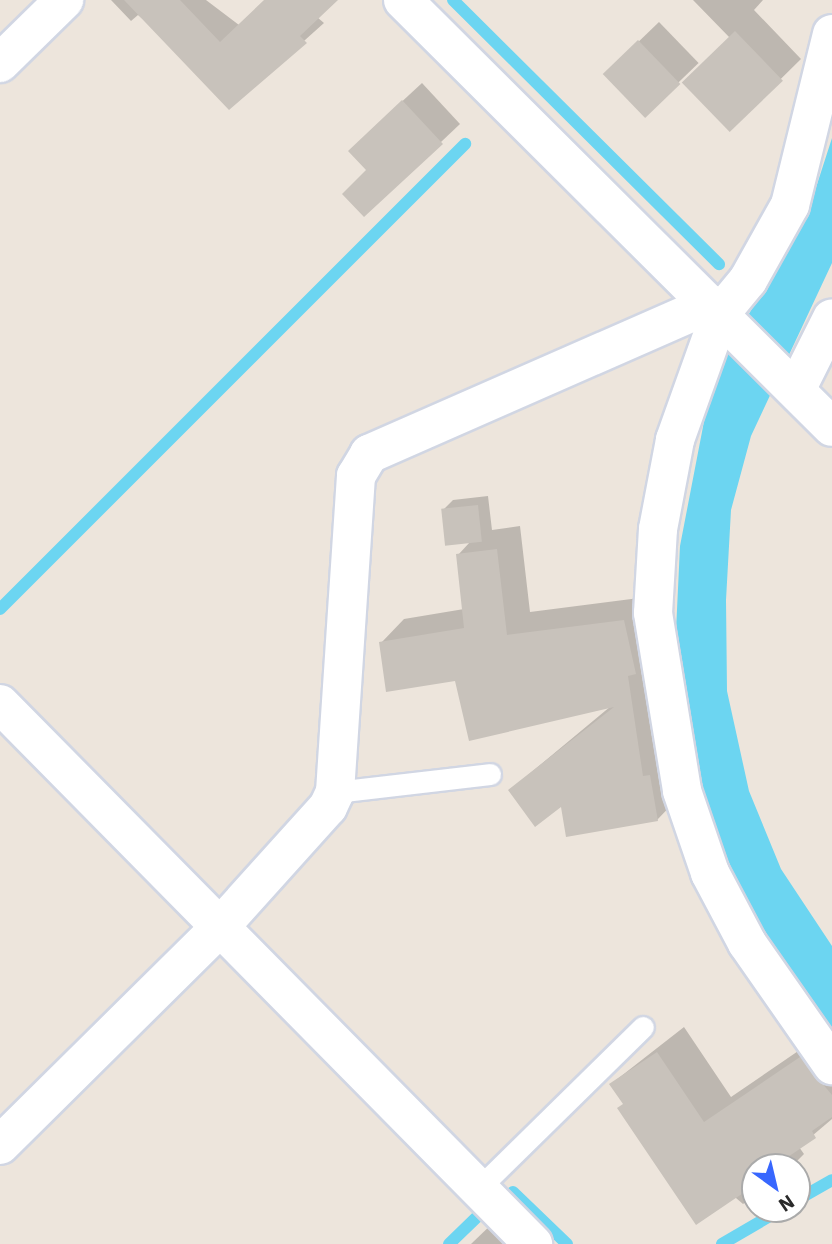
<!DOCTYPE html>
<style>
body{margin:0}
#map{position:relative;width:832px;height:1244px;overflow:hidden;background:#ede5dc;font-family:"IBM Plex Sans",sans-serif}
div>[style]{position:absolute}
[style*='--x']{left:calc(var(--x)*1px);top:calc(var(--y)*1px);width:calc(var(--w)*1px);rotate:calc(var(--a)*1deg)}
.water>*{inset:0;background:#6cd5f1}
.shadow>*{inset:0;background:#0003;transform-origin:0 0}
.stream>*{height:12px;margin:-6px;padding:0 6px;transform-origin:6px;border-radius:6px;background:#6cd5f1}
.building>*{inset:0;background:#c8c2bb;transform-origin:0 0}
.roads{filter:drop-shadow(2px 0 #d1d6e3) drop-shadow(-2px 0 #d1d6e3) drop-shadow(0 2px #d1d6e3) drop-shadow(0 -2px #d1d6e3)}
.lane>*{height:21px;margin:-10.5px;padding:0 10.5px;transform-origin:10.5px;border-radius:10.5px;background:#fff}
.street>*{height:38px;margin:-19px;padding:0 19px;transform-origin:19px;border-radius:19px;background:#fff}
.secondary>*{height:38px;margin:-19px;padding:0 19px;transform-origin:19px;border-radius:19px;background:#fff}
span{translate:-50% -50%;white-space:nowrap;text-align:center;line-height:1.15;-webkit-text-stroke:5px #fff;paint-order:stroke}
.north{position:absolute;left:741px;top:1153px;width:70px;height:70px;box-sizing:border-box;background:#fff;border:2px solid #aaa;border-radius:50%;rotate:146deg;font-size:19px;font-weight:700;line-height:28px;text-align:center;color:#2a2a2a}
.north::after{content:'';display:block;margin:auto;width:24px;height:32px;background:#3867fe;clip-path:polygon(50% 0,100% 100%,50% 72%,0 100%)}
</style>
<div id="map">
<div class="water">
<i style="clip-path:polygon(832px 138px,832px 263px,751px 436px,731px 510px,726px 600px,727px 691px,749px 791px,781px 869px,832px 946px,832px 1028px,752px 915px,707px 813px,675px 652px,680px 546px,712px 380px,811px 203px)"></i>
</div>
<div class="shadow">
<i style="clip-path:polygon(111px 0,206px 0,239px 25px,266px 0,332px 0,317px 17px,324px 23px,229px 108px,150px 25px,138px 15px,131px 21px)"></i>
<i style="clip-path:polygon(693px 0,763px 0,754px 10px,801px 59px,730px 129px,730px 38px)"></i>
<i style="left:659px;top:22px;width:57px;height:75px;rotate:46deg"></i>
<i style="clip-path:polygon(422px 83px,460px 124px,364px 215px,369px 132px)"></i>
<i style="clip-path:polygon(488px 496px,492px 530px,520px 526px,530px 612px,647px 597px,680px 796px,657px 820px,510px 790px,611px 706px,457px 679px,381px 643px,404px 619px,464px 609px,458px 555px,470px 542px,443px 510px,453px 500px)"></i>
<i style="clip-path:polygon(684px 1027px,731px 1097px,826px 1032px,832px 1039px,832px 1119px,799px 1147px,804px 1154px,791px 1167px,755px 1167px,755px 1196px,743px 1204px,625px 1103px,611px 1084px)"></i>
<i style="clip-path:polygon(496px 1220px,520px 1244px,471px 1244px)"></i>
</div>
<div class="stream">
<i style="--x:453;--y:0;--w:375;--a:44.8"></i>
<i style="--x:0;--y:609;--w:658;--a:-45"></i>
<i style="--x:513;--y:1192;--w:75;--a:43.9"></i>
<i style="--x:797;--y:1200;--w:40;--a:-29.7"></i>
<i style="--x:449;--y:1244;--w:39;--a:-44"></i>
<i style="--x:722;--y:1244;--w:69;--a:-30.3"></i>
</div>
<div class="building">
<i style="clip-path:polygon(124px 0,180px 0,220px 42px,264px 0,338px 0,300px 36px,307px 43px,229px 110px)"></i>
<i style="left:735px;top:31px;width:69px;height:74px;rotate:46deg"></i>
<i style="left:638px;top:40px;width:61px;height:49px;rotate:46deg"></i>
<i style="clip-path:polygon(402px 100px,443px 144px,364px 217px,342px 194px,366px 170px,348px 151px)"></i>
<i style="left:478px;top:505px;width:37px;height:37px;rotate:84deg"></i>
<i style="clip-path:polygon(497px 549px,507px 635px,624px 620px,636px 674px,628px 676px,643px 776px,650px 775px,658px 821px,566px 837px,561px 807px,535px 827px,508px 790px,614px 707px,469px 741px,455px 681px,386px 692px,379px 642px,464px 628px,456px 554px)"></i>
<i style="clip-path:polygon(657px 1052px,704px 1122px,800px 1057px,832px 1095px,832px 1117px,812px 1131px,816px 1138px,773px 1167px,755px 1167px,755px 1185px,696px 1225px,617px 1108px,623px 1104px,609px 1084px)"></i>
</div>
<div class="roads">
<div class="lane">
<i style="--x:335;--y:792;--w:156;--a:-6.6"></i>
<i style="--x:478;--y:1189;--w:231;--a:-44.5"></i>
</div>
<div class="street">
<i style="--x:832;--y:34;--w:176;--a:103.8"></i>
<i style="--x:790;--y:205;--w:86;--a:119.2"></i>
<i style="--x:748;--y:280;--w:44;--a:129.5"></i>
<i style="--x:720;--y:314;--w:134;--a:109.7"></i>
<i style="--x:675;--y:440;--w:91;--a:100.8"></i>
<i style="--x:658;--y:529;--w:84;--a:93.4"></i>
<i style="--x:653;--y:613;--w:180;--a:80.7"></i>
<i style="--x:682;--y:791;--w:87;--a:71.1"></i>
<i style="--x:710;--y:873;--w:79;--a:62.1"></i>
<i style="--x:747;--y:943;--w:149;--a:55.1"></i>
<i style="--x:796;--y:390;--w:80;--a:-63.4"></i>
<i style="--x:0;--y:704;--w:759;--a:45.37"></i>
<i style="--x:0;--y:1145;--w:307;--a:-44.7"></i>
<i style="--x:218;--y:929;--w:164;--a:-48"></i>
<i style="--x:328;--y:807;--w:17;--a:-65"></i>
<i style="--x:335;--y:792;--w:317;--a:-86.2"></i>
<i style="--x:356;--y:476;--w:26;--a:-59"></i>
<i style="--x:369;--y:454;--w:373;--a:-23.7"></i>
</div>
<div class="secondary">
<i style="--x:403;--y:0;--w:605;--a:44.87"></i>
<i style="--x:0;--y:63;--w:90;--a:-44.5"></i>
</div>
</div>
<div class="north">N</div>
</div>
